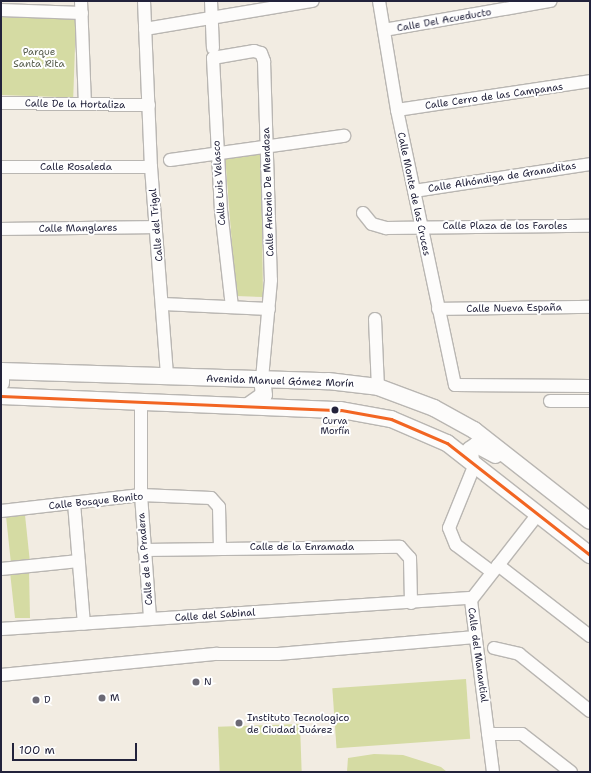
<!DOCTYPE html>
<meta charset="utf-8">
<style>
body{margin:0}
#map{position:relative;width:591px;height:773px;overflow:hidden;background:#f2ece2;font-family:"Shantell Sans",sans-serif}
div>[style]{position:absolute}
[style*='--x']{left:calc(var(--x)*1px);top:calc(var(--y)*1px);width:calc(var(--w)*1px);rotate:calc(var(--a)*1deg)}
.green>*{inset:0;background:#d5dba3;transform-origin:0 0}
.roads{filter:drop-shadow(1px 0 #b9b6b2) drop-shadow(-1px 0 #b9b6b2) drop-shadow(0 1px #b9b6b2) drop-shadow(0 -1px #b9b6b2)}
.minor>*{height:12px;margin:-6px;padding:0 6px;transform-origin:6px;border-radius:6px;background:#fdfcfb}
.major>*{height:16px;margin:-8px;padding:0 8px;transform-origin:8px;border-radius:8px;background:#fdfcfb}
.bus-1>*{height:3px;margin:-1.5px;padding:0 1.5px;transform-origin:1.5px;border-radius:1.5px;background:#f26522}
.dots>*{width:11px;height:11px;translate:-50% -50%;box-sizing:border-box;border:2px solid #fff;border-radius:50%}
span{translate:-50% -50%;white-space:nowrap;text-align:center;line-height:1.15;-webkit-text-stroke:4px #fff;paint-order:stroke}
.bus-label{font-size:9px;color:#22223b}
.street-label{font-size:10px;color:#22223b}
.park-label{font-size:10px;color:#585e4d}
.poi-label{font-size:10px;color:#22223b}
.left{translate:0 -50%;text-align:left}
.frame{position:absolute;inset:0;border:2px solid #22223b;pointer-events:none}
.scale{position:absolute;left:12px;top:743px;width:125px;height:18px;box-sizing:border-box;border:2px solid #22223b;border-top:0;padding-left:5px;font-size:12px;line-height:14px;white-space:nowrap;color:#22223b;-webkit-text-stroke:3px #fff;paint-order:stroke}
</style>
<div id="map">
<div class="green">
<i style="left:1px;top:17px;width:75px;height:78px;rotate:2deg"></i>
<i style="clip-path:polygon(261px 150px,263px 297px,236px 296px,225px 155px)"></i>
<i style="left:25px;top:515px;width:45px;height:19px;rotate:84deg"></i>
<i style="clip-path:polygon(29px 570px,30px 618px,15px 618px,10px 572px)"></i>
<i style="left:466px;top:679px;width:60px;height:134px;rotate:86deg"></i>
<i style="left:300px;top:724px;width:48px;height:82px;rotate:88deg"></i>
<i style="clip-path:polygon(374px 754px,403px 755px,441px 767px,447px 772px,347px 772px,348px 758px)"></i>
</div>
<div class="roads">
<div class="minor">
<i style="--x:81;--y:1;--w:102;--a:87.8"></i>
<i style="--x:144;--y:1;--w:166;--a:87.6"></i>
<i style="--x:151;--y:167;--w:211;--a:85.6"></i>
<i style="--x:211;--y:1;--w:47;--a:87.6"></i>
<i style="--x:379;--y:1;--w:110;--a:80.6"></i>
<i style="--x:397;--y:110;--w:281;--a:78.1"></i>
<i style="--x:455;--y:385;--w:135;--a:0.4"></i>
<i style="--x:1;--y:10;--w:81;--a:2.1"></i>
<i style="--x:145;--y:29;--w:170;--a:-9.5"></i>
<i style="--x:384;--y:30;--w:169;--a:-9.9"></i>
<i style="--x:1;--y:103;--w:148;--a:0.8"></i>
<i style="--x:397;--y:110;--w:195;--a:-8.5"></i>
<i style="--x:170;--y:160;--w:176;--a:-7.9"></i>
<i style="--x:1;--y:167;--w:150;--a:0"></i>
<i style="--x:414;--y:191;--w:178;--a:-8.7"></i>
<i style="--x:363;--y:213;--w:14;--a:51"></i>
<i style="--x:372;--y:224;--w:15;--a:16"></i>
<i style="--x:386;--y:228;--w:204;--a:-0.6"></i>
<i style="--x:1;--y:229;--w:154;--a:-0.7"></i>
<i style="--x:163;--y:304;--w:106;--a:2.7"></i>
<i style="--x:232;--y:307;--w:97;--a:-96.5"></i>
<i style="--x:221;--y:211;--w:153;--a:-93"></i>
<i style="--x:213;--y:58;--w:42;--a:-9.7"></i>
<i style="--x:254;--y:51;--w:7;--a:16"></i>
<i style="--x:261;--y:53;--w:9;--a:69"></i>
<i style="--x:264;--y:61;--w:219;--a:88.2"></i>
<i style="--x:271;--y:280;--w:99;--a:95.2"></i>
<i style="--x:438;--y:309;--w:152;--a:-0.8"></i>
<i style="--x:375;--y:319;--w:68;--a:87.5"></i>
<i style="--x:550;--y:401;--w:40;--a:0"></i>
<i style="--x:141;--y:403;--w:92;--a:90"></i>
<i style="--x:141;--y:495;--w:124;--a:85.8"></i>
<i style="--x:475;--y:464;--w:69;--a:112.1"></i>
<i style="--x:449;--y:528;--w:18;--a:68"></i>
<i style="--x:456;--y:545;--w:45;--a:36.9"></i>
<i style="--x:74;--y:503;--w:121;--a:85.3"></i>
<i style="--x:1;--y:511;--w:141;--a:-6.5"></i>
<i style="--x:141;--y:495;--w:70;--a:2.5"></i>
<i style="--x:211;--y:498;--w:12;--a:48"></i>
<i style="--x:219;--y:507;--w:40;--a:88.6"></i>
<i style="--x:144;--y:550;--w:256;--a:-0.7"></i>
<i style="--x:400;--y:547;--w:15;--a:48"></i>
<i style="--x:410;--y:558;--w:45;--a:88.7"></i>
<i style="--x:498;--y:565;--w:116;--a:37.7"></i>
<i style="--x:1;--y:569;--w:78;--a:-5.9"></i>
<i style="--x:1;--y:629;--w:471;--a:-3.8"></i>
<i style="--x:494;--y:648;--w:26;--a:13"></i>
<i style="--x:519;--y:654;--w:91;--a:38.8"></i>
<i style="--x:1;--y:675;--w:217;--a:-5.6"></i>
<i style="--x:217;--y:654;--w:61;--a:0"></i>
<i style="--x:278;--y:654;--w:198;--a:-4.9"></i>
<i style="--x:488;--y:734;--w:34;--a:0"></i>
<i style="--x:522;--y:734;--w:62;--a:37.8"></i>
<i style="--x:493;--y:772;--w:173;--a:-97.3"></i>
<i style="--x:471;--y:600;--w:109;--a:-52.1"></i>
</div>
<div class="major">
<i style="--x:1;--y:383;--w:12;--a:-90"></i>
<i style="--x:1;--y:371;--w:327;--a:1.8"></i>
<i style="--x:328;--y:381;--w:50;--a:6.8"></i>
<i style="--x:378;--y:387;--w:60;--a:20.6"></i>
<i style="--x:434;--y:408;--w:46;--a:28.8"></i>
<i style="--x:474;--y:430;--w:147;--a:38.1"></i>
<i style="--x:1;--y:396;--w:340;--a:2.4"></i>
<i style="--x:341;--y:410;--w:51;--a:10.2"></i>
<i style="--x:391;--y:419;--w:61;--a:23.2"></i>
<i style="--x:447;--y:443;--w:182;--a:38.1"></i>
<i style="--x:248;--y:406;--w:19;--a:-35"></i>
<i style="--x:264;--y:395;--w:16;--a:-97"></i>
<i style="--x:471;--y:461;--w:11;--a:-95"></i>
<i style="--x:470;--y:450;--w:9;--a:-36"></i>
<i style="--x:477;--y:445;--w:21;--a:28"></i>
</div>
</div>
<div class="bus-1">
<i style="--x:1;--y:396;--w:340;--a:2.4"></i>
<i style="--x:341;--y:410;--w:51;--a:10.2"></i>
<i style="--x:391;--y:419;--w:61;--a:23.2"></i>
<i style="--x:447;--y:443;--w:182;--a:38.1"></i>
</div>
<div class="dots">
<i style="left:335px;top:410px;background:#22223b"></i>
<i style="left:196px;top:682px;background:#6b6975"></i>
<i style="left:102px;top:698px;background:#6b6975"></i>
<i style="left:36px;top:700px;background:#6b6975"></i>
<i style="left:239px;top:723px;background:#6b6975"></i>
</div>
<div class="bus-label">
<span style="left:335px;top:426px">Curva<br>Morfín</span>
</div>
<div class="street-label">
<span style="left:444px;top:20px;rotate:-10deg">Calle Del Acueducto</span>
<span style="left:494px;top:96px;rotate:-8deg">Calle Cerro de las Campanas</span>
<span style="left:75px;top:104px;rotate:1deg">Calle De la Hortaliza</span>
<span style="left:76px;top:167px">Calle Rosaleda</span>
<span style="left:502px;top:177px;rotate:-9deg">Calle Alhóndiga de Granaditas</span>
<span style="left:219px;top:183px;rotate:-94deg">Calle Luis Velasco</span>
<span style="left:268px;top:192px;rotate:-92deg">Calle Antonio De Mendoza</span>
<span style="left:414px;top:194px;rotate:78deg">Calle Monte de las Cruces</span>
<span style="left:156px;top:225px;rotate:-95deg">Calle del Trigal</span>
<span style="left:505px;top:226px">Calle Plaza de los Faroles</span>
<span style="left:78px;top:228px;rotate:-1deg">Calle Manglares</span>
<span style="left:514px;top:308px;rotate:-1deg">Calle Nueva España</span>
<span style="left:280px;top:381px;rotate:2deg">Avenida Manuel Gómez Morín</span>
<span style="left:96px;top:501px;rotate:-6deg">Calle Bosque Bonito</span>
<span style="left:302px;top:547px">Calle de la Enramada</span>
<span style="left:145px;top:559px;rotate:-95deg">Calle de la Pradera</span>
<span style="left:215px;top:615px;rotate:-4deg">Calle del Sabinal</span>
<span style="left:478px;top:655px;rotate:82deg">Calle del Manantial</span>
</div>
<div class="park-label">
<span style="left:39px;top:57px">Parque<br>Santa Rita</span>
</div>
<div class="poi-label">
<span class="left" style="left:204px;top:682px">N</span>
<span class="left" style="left:110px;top:698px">M</span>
<span class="left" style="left:44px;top:700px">D</span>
<span class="left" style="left:247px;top:723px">Instituto Tecnologico<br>de Ciudad Juárez</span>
</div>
<div class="frame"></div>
<div class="scale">100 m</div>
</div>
